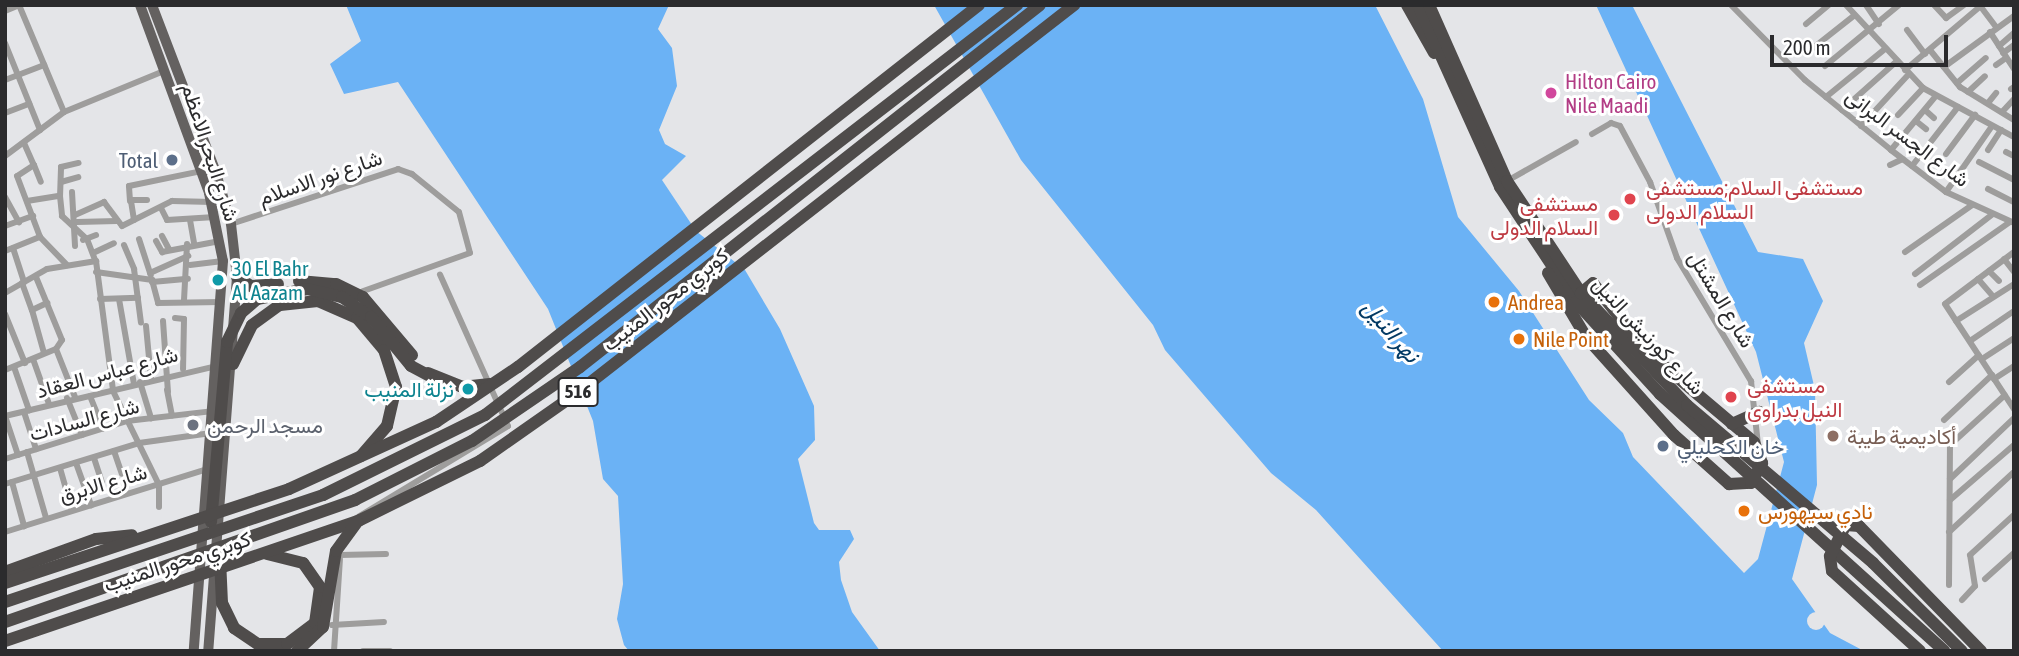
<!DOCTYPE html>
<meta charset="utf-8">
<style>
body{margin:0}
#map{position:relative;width:2019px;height:656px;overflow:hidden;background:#e4e5e8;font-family:"Asap Condensed",Vazirmatn,sans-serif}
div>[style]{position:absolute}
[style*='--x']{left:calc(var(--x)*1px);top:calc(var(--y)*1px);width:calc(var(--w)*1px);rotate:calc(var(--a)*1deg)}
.water>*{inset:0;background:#6bb2f5}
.pier>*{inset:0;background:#e4e5e8}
.round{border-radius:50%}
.street>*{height:6px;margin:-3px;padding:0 3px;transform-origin:3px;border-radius:3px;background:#9e9d9c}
.primary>*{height:10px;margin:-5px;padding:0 5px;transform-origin:5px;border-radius:5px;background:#646160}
.highway>*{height:12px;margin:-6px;padding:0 6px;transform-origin:6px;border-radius:6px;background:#4f4c4b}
.dots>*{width:19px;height:19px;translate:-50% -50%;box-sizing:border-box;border:4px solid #fff;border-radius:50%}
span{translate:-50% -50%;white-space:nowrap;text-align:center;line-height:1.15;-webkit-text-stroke:6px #fff;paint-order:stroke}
.shield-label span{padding:2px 5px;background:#fff;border:2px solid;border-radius:5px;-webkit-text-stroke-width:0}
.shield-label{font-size:19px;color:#2b2b2d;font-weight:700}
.hotel-label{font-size:21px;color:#b23c85}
.left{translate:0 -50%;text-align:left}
.street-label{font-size:21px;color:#2b2b2d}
.service-label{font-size:21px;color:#4e5e75}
.right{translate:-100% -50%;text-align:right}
.health-label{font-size:21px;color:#be3a42}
.culture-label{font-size:21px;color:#0d838f}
.food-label{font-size:21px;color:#c56008}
.worship-label{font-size:21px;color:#5b616d}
.education-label{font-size:21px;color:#785e54}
.water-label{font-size:23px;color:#033a64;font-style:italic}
.frame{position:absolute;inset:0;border:7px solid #2b2b2d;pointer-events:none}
.scale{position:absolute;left:1770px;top:35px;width:178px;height:32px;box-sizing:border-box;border:4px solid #2b2b2d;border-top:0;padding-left:9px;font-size:21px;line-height:24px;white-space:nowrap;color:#2b2b2d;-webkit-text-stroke:5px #fff;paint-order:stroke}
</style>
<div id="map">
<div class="water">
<i style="clip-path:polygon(346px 5px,669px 5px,658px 29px,672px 48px,677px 86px,659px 130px,665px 144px,686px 156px,662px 180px,696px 231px,745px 270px,780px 329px,814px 406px,815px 440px,798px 459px,814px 523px,819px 530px,850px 530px,854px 539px,839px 562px,841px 580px,852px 612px,880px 651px,629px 651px,624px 645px,617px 619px,623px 584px,618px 496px,603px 479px,593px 421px,548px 309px,398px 82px,344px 94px,330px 64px,361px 41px)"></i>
<i style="clip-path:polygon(934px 5px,1375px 5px,1423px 99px,1458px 217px,1519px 291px,1589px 400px,1623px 433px,1633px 457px,1744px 573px,1758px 559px,1784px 462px,1756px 352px,1596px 5px,1632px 5px,1758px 252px,1803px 259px,1823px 301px,1804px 343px,1815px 390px,1817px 485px,1792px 579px,1830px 633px,1864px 651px,1443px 651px,1316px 510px,1271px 473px,1165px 350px,1153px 325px,1021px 160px)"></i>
</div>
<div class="pier">
<i class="round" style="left:1807px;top:612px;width:18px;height:18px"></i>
</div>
<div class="street">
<i style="--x:19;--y:5;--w:116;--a:67.2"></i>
<i style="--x:1731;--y:5;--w:105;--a:45.4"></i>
<i style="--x:1805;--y:80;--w:111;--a:39.1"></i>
<i style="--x:1891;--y:150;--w:69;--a:37.4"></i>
<i style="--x:1946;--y:192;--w:75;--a:24.5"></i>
<i style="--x:1846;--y:5;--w:113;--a:47.1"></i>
<i style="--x:1923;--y:88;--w:103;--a:28.3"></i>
<i style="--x:1866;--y:5;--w:23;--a:56"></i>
<i style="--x:1934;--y:5;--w:18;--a:47"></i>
<i style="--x:1946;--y:18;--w:22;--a:-36"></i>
<i style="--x:1981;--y:7;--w:25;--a:53"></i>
<i style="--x:5;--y:11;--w:15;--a:-23"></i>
<i style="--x:1806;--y:24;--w:30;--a:-40"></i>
<i style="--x:1907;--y:30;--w:30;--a:53"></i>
<i style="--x:1990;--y:32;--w:44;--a:57"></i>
<i style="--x:5;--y:43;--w:94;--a:68.1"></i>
<i style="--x:1999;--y:46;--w:20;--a:-41"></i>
<i style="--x:1813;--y:48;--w:53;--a:-38.2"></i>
<i style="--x:1930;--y:50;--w:48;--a:51"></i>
<i style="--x:1960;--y:87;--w:63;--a:31.4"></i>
<i style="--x:2003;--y:53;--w:14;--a:-36"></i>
<i style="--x:1996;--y:65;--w:12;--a:-35"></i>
<i style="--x:1825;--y:66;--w:96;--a:-39.5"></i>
<i style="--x:1944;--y:67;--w:87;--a:-36.1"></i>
<i style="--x:1905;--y:70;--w:101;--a:-40.2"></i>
<i style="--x:5;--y:80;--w:42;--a:-21"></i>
<i style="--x:1957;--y:83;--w:38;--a:-41"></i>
<i style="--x:2011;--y:89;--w:4;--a:-34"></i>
<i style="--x:1968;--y:92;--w:23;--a:-43"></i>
<i style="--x:1826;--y:97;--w:77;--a:-39.2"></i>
<i style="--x:1988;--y:103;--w:13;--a:-51"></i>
<i style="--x:1842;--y:110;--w:74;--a:-41.7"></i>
<i style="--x:1925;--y:110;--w:12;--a:42"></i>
<i style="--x:2002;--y:112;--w:18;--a:-47"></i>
<i style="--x:5;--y:113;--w:26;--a:-21"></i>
<i style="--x:1898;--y:115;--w:37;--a:-47"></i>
<i style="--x:1916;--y:121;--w:13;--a:39"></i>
<i style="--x:1861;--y:126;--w:71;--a:-47.3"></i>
<i style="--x:1592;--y:134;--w:22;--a:-30"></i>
<i style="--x:1611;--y:123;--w:9;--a:18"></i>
<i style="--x:1620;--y:126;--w:64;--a:61.8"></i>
<i style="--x:1650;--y:182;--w:81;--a:70.4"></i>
<i style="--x:1677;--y:258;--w:144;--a:59"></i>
<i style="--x:1751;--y:381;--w:63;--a:83.7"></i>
<i style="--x:24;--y:143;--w:24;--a:66"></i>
<i style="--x:34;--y:165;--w:20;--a:147"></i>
<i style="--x:17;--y:176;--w:65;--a:69.3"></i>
<i style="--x:40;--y:237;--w:39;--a:46"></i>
<i style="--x:1891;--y:150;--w:69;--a:-50.3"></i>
<i style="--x:1988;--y:150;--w:24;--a:-57"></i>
<i style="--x:2006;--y:152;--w:9;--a:27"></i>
<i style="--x:1946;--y:154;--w:49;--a:-53.4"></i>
<i style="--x:5;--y:156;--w:74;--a:-36.7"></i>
<i style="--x:64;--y:112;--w:108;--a:-22.3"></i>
<i style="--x:1979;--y:162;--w:39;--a:27"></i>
<i style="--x:34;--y:165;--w:18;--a:68"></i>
<i style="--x:1890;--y:165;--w:14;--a:-25"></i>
<i style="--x:1912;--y:166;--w:75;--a:-52.1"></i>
<i style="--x:1507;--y:181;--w:79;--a:-29.5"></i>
<i style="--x:61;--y:182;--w:18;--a:-16"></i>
<i style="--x:1988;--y:189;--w:29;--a:27"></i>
<i style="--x:72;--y:192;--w:54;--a:86.8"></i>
<i style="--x:1946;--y:192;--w:80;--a:-55.1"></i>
<i style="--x:5;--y:197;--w:29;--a:61"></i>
<i style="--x:60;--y:197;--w:30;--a:-88"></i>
<i style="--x:61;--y:167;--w:18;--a:-13"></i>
<i style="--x:27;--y:201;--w:33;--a:-9"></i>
<i style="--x:60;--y:196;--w:20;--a:84"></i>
<i style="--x:62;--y:216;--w:34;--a:43"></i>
<i style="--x:87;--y:239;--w:22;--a:69"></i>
<i style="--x:130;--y:201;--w:15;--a:-94"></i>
<i style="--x:129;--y:186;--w:75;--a:-11.6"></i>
<i style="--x:161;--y:208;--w:13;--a:63"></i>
<i style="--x:167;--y:220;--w:48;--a:-3.6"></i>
<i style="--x:75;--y:215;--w:32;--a:-24"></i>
<i style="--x:104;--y:202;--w:30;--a:53"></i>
<i style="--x:122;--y:226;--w:56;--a:-26.6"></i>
<i style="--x:172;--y:201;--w:40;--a:1.4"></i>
<i style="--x:134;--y:220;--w:20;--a:-99"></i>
<i style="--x:131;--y:200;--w:16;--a:0"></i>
<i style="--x:190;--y:220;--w:23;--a:80"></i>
<i style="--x:77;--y:222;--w:40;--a:-1.4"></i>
<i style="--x:231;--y:224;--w:176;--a:-18.2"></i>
<i style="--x:398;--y:169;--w:15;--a:20"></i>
<i style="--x:412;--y:174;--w:60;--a:39"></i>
<i style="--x:459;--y:212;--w:42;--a:75"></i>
<i style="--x:470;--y:253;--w:114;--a:160.4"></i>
<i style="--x:5;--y:226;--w:30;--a:-20"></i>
<i style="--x:162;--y:236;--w:15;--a:62"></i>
<i style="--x:139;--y:239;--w:38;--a:72"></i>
<i style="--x:83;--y:240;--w:14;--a:-21"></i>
<i style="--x:156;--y:241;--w:13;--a:61"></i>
<i style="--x:162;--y:252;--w:59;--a:-10.7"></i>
<i style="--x:124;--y:245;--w:26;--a:67"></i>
<i style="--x:134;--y:269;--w:54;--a:82.6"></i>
<i style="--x:13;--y:248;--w:36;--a:72"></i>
<i style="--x:5;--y:251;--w:38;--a:-22"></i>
<i style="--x:1905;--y:252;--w:82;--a:-35"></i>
<i style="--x:2014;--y:252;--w:86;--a:143"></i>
<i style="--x:1945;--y:304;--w:126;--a:56.7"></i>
<i style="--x:93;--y:253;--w:23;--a:-25"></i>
<i style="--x:2004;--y:259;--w:16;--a:52"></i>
<i style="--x:190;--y:265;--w:33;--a:-7"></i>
<i style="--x:1989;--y:271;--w:14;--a:45"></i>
<i style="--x:96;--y:272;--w:57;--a:8.1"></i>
<i style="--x:152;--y:280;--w:24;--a:75"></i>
<i style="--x:158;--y:303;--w:63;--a:-0.9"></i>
<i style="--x:150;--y:273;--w:42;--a:-24.1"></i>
<i style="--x:1915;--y:274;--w:98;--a:-37.6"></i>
<i style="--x:36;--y:277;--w:68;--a:67.6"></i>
<i style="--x:62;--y:340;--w:11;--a:124"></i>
<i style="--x:1978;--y:279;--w:20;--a:49"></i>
<i style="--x:152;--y:282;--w:36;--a:-5"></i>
<i style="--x:22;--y:283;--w:29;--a:70"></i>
<i style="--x:1920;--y:285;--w:110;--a:-35"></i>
<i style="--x:5;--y:293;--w:48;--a:-29.7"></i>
<i style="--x:47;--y:269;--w:50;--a:-9.3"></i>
<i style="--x:96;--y:261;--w:131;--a:82.5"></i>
<i style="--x:113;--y:391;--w:105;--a:63.9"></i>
<i style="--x:159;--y:485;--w:22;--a:90"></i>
<i style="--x:100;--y:299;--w:38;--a:-2"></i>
<i style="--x:119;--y:299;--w:86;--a:80"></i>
<i style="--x:184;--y:300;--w:56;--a:-86.9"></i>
<i style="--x:5;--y:314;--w:53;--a:67.8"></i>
<i style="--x:175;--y:318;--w:9;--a:6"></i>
<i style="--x:184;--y:319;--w:50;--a:91.1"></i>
<i style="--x:163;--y:321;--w:71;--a:86"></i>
<i style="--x:1956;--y:321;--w:69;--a:-32.5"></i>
<i style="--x:146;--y:326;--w:53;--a:84.6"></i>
<i style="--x:1970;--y:341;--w:53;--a:-34.3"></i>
<i style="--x:56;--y:349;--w:52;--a:68.4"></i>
<i style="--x:44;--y:353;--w:45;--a:-105.6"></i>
<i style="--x:32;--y:310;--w:17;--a:-25"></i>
<i style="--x:33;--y:359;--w:48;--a:70.4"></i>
<i style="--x:1982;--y:359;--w:38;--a:-33"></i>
<i style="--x:14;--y:367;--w:46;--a:70.8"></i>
<i style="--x:5;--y:370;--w:55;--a:-22.4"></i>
<i style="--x:1994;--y:379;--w:24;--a:-33"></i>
<i style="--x:140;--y:382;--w:38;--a:73"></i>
<i style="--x:1949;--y:382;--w:40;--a:-42"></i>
<i style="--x:167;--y:390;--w:26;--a:79"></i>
<i style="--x:90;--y:396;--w:35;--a:68"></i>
<i style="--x:67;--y:398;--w:40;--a:68"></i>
<i style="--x:24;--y:412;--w:39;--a:72"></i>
<i style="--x:5;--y:416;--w:217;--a:-13.3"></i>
<i style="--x:5;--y:416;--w:41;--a:71.6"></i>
<i style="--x:1944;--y:420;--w:66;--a:-43.2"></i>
<i style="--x:114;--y:451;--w:24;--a:71"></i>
<i style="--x:27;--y:452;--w:69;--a:73.9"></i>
<i style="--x:94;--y:458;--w:25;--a:72"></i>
<i style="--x:5;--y:459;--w:128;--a:-17.3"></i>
<i style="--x:127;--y:421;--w:88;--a:-6.6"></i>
<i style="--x:76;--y:463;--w:45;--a:70.3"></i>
<i style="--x:60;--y:468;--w:44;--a:74.1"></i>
<i style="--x:1950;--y:479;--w:88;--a:-43.6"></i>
<i style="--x:12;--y:482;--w:46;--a:74.7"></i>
<i style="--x:5;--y:484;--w:140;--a:-17"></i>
<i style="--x:139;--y:443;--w:73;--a:-7.9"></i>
<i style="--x:1950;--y:500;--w:84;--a:-40.7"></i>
<i style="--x:353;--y:520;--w:181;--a:-31.2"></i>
<i style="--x:508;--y:426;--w:166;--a:-114.2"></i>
<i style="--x:5;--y:532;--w:215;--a:-17.3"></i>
<i style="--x:1949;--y:532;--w:88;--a:-42.7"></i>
<i style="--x:340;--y:555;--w:46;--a:-1.2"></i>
<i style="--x:1985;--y:579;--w:39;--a:-42"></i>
<i style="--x:1949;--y:585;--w:140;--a:-89.6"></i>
<i style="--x:1950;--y:445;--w:74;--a:-42.3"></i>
<i style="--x:1962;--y:600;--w:19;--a:-47"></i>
<i style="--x:1975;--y:586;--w:31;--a:-99"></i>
<i style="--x:1970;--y:555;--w:59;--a:-42.3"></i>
<i style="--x:332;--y:625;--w:52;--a:-3.3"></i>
<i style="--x:334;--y:651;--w:92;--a:-86.3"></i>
<i style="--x:363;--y:651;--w:27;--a:0"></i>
</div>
<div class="primary">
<i style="--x:140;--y:5;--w:200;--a:69.8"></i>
<i style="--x:209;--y:193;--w:69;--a:78.4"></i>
<i style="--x:223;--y:261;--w:391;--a:94.3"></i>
<i style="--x:152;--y:5;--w:180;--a:69.1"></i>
<i style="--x:216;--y:173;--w:53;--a:73.6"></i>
<i style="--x:231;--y:224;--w:53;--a:83.5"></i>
<i style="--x:237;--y:277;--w:375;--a:94.4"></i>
</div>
<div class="highway">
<i style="--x:1407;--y:5;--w:55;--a:60.6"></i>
<i style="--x:1418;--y:5;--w:200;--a:65.7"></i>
<i style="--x:1500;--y:187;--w:138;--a:56.5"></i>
<i style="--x:1576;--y:302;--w:125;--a:47.6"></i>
<i style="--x:1660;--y:394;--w:383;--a:42.1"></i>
<i style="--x:1429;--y:5;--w:193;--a:66.1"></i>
<i style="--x:1507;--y:181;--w:134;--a:56.5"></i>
<i style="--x:1581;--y:293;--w:154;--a:46.6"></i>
<i style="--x:1687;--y:405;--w:244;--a:40.3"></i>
<i style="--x:1873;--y:563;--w:125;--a:44.7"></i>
<i style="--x:1548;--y:273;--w:74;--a:59.3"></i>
<i style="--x:1586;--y:337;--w:132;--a:48.1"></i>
<i style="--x:1674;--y:435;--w:74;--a:41.7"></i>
<i style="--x:1729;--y:484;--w:22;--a:-3"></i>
<i style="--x:1751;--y:483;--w:23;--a:-61"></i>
<i style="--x:1762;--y:463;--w:22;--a:-111"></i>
<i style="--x:1754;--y:442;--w:144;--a:-139.8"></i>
<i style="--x:1644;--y:349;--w:83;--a:-127.7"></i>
<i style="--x:1593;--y:283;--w:16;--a:140"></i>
<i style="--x:237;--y:277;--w:17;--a:33"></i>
<i style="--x:251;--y:286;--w:27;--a:-4"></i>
<i style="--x:299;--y:281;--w:37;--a:5"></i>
<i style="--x:336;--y:284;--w:30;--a:26"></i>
<i style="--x:363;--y:297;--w:76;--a:49.8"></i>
<i style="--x:233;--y:364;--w:43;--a:-64"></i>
<i style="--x:252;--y:325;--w:34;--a:-36"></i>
<i style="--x:280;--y:305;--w:38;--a:-6"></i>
<i style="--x:318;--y:301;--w:43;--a:23.6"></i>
<i style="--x:357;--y:318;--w:42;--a:49.8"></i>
<i style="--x:384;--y:350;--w:39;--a:72"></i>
<i style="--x:396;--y:387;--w:40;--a:103"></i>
<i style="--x:387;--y:426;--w:40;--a:131"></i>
<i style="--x:428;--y:373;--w:37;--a:22"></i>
<i style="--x:462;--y:387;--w:28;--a:-6"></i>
<i style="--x:1732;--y:424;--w:30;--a:-24"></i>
<i style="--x:211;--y:522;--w:181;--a:-84.9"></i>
<i style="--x:227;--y:342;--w:32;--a:-64"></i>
<i style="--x:241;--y:313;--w:21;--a:-41"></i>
<i style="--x:257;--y:299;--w:51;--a:-11.3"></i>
<i style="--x:307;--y:289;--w:36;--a:13"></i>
<i style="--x:342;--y:297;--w:35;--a:35"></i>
<i style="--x:371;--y:317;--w:63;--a:50.8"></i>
<i style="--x:411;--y:366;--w:26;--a:28"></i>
<i style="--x:220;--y:559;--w:44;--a:87.4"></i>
<i style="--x:222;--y:603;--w:28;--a:64"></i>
<i style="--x:234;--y:628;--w:29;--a:34"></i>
<i style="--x:258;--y:644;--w:29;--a:0"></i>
<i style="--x:287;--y:644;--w:35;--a:-37"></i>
<i style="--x:315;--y:623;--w:36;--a:-82"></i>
<i style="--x:320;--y:587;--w:29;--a:-125"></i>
<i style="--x:303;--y:563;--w:37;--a:-166"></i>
<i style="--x:5;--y:572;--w:97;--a:-19.9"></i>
<i style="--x:96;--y:539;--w:36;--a:-6"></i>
<i style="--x:5;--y:583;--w:299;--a:-18.3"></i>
<i style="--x:289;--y:489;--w:162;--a:-24.5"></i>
<i style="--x:436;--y:422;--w:99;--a:-33.9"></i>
<i style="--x:518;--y:367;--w:586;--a:-38.14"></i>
<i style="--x:5;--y:602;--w:336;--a:-18.6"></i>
<i style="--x:323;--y:495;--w:181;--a:-26.3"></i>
<i style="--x:485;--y:415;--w:672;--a:-37.62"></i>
<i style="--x:5;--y:622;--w:371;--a:-19.2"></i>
<i style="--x:355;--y:500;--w:131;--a:-26.8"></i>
<i style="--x:472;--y:441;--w:131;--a:-34.4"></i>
<i style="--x:580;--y:367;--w:585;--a:-38.2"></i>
<i style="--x:5;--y:641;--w:375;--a:-18.8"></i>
<i style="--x:360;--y:520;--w:134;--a:-26.2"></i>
<i style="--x:480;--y:461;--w:113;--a:-35"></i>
<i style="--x:573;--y:396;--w:636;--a:-37.97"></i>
<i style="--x:297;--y:651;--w:35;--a:-43"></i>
<i style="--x:323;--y:627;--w:77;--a:-80.3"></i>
<i style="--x:336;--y:551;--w:36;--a:-54"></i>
<i style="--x:1920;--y:651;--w:119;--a:-137.7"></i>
<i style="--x:1832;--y:571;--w:15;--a:-98"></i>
<i style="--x:1830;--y:556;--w:35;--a:-63"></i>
<i style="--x:1846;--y:525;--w:13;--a:4"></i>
<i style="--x:1859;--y:526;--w:175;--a:45.7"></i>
</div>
<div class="dots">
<i style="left:1551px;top:93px;background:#d1479c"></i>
<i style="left:172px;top:160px;background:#5c6f8a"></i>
<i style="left:1630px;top:199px;background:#e0444e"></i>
<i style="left:1614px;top:215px;background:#e0444e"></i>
<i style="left:218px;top:280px;background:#0f9aa8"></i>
<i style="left:1494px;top:302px;background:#e8710a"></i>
<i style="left:1519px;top:339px;background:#e8710a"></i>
<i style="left:468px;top:389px;background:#0f9aa8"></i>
<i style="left:1731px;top:397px;background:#e0444e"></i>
<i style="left:193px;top:425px;background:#6b7280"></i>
<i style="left:1833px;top:436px;background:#8d6e63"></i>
<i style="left:1663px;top:446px;background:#5c6f8a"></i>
<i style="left:1744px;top:511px;background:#e8710a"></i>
</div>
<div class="shield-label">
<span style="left:578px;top:392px">516</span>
</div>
<div class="hotel-label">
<span class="left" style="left:1565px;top:93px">Hilton Cairo<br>Nile Maadi</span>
</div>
<div class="street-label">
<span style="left:1908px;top:137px;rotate:37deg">شارع الجسر البرانى</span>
<span style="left:211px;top:152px;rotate:72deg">شارع البحر الاعظم</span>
<span style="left:320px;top:177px;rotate:-19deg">شارع نور الاسلام</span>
<span style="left:665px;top:299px;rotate:-38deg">كوبري محور المنيب</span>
<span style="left:1722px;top:299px;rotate:59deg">شارع المشتل</span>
<span style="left:1649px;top:335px;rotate:47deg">شارع كورنيش النيل</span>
<span style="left:107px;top:372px;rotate:-15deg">شارع عباس العقاد</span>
<span style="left:84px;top:419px;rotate:-15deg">شارع السادات</span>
<span style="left:103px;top:483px;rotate:-16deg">شارع الابرق</span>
<span style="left:177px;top:561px;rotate:-18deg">كوبري محور المنيب</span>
</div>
<div class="service-label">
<span class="right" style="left:158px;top:160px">Total</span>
<span class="left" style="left:1677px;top:446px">خان الكحليلي</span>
</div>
<div class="health-label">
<span class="left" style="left:1646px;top:199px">مستشفى السلام;مستشفى<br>السلام الدولى</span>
<span class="right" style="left:1598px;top:215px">مستشفى<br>السلام الدولى</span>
<span class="left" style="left:1747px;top:397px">مستشفى<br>النيل بدراوى</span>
</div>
<div class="culture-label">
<span class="left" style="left:232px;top:280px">30 El Bahr<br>Al Aazam</span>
<span class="right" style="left:454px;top:389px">نزلة المنيب</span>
</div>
<div class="food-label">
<span class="left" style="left:1508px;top:302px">Andrea</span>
<span class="left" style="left:1533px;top:339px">Nile Point</span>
<span class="left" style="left:1758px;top:511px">نادي سيهورس</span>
</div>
<div class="worship-label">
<span class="left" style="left:207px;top:425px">مسجد الرحمن</span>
</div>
<div class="education-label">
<span class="left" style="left:1847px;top:436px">أكاديمية طيبة</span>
</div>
<div class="water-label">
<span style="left:1391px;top:331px;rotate:49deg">نهر النيل</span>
</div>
<div class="frame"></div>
<div class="scale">200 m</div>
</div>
